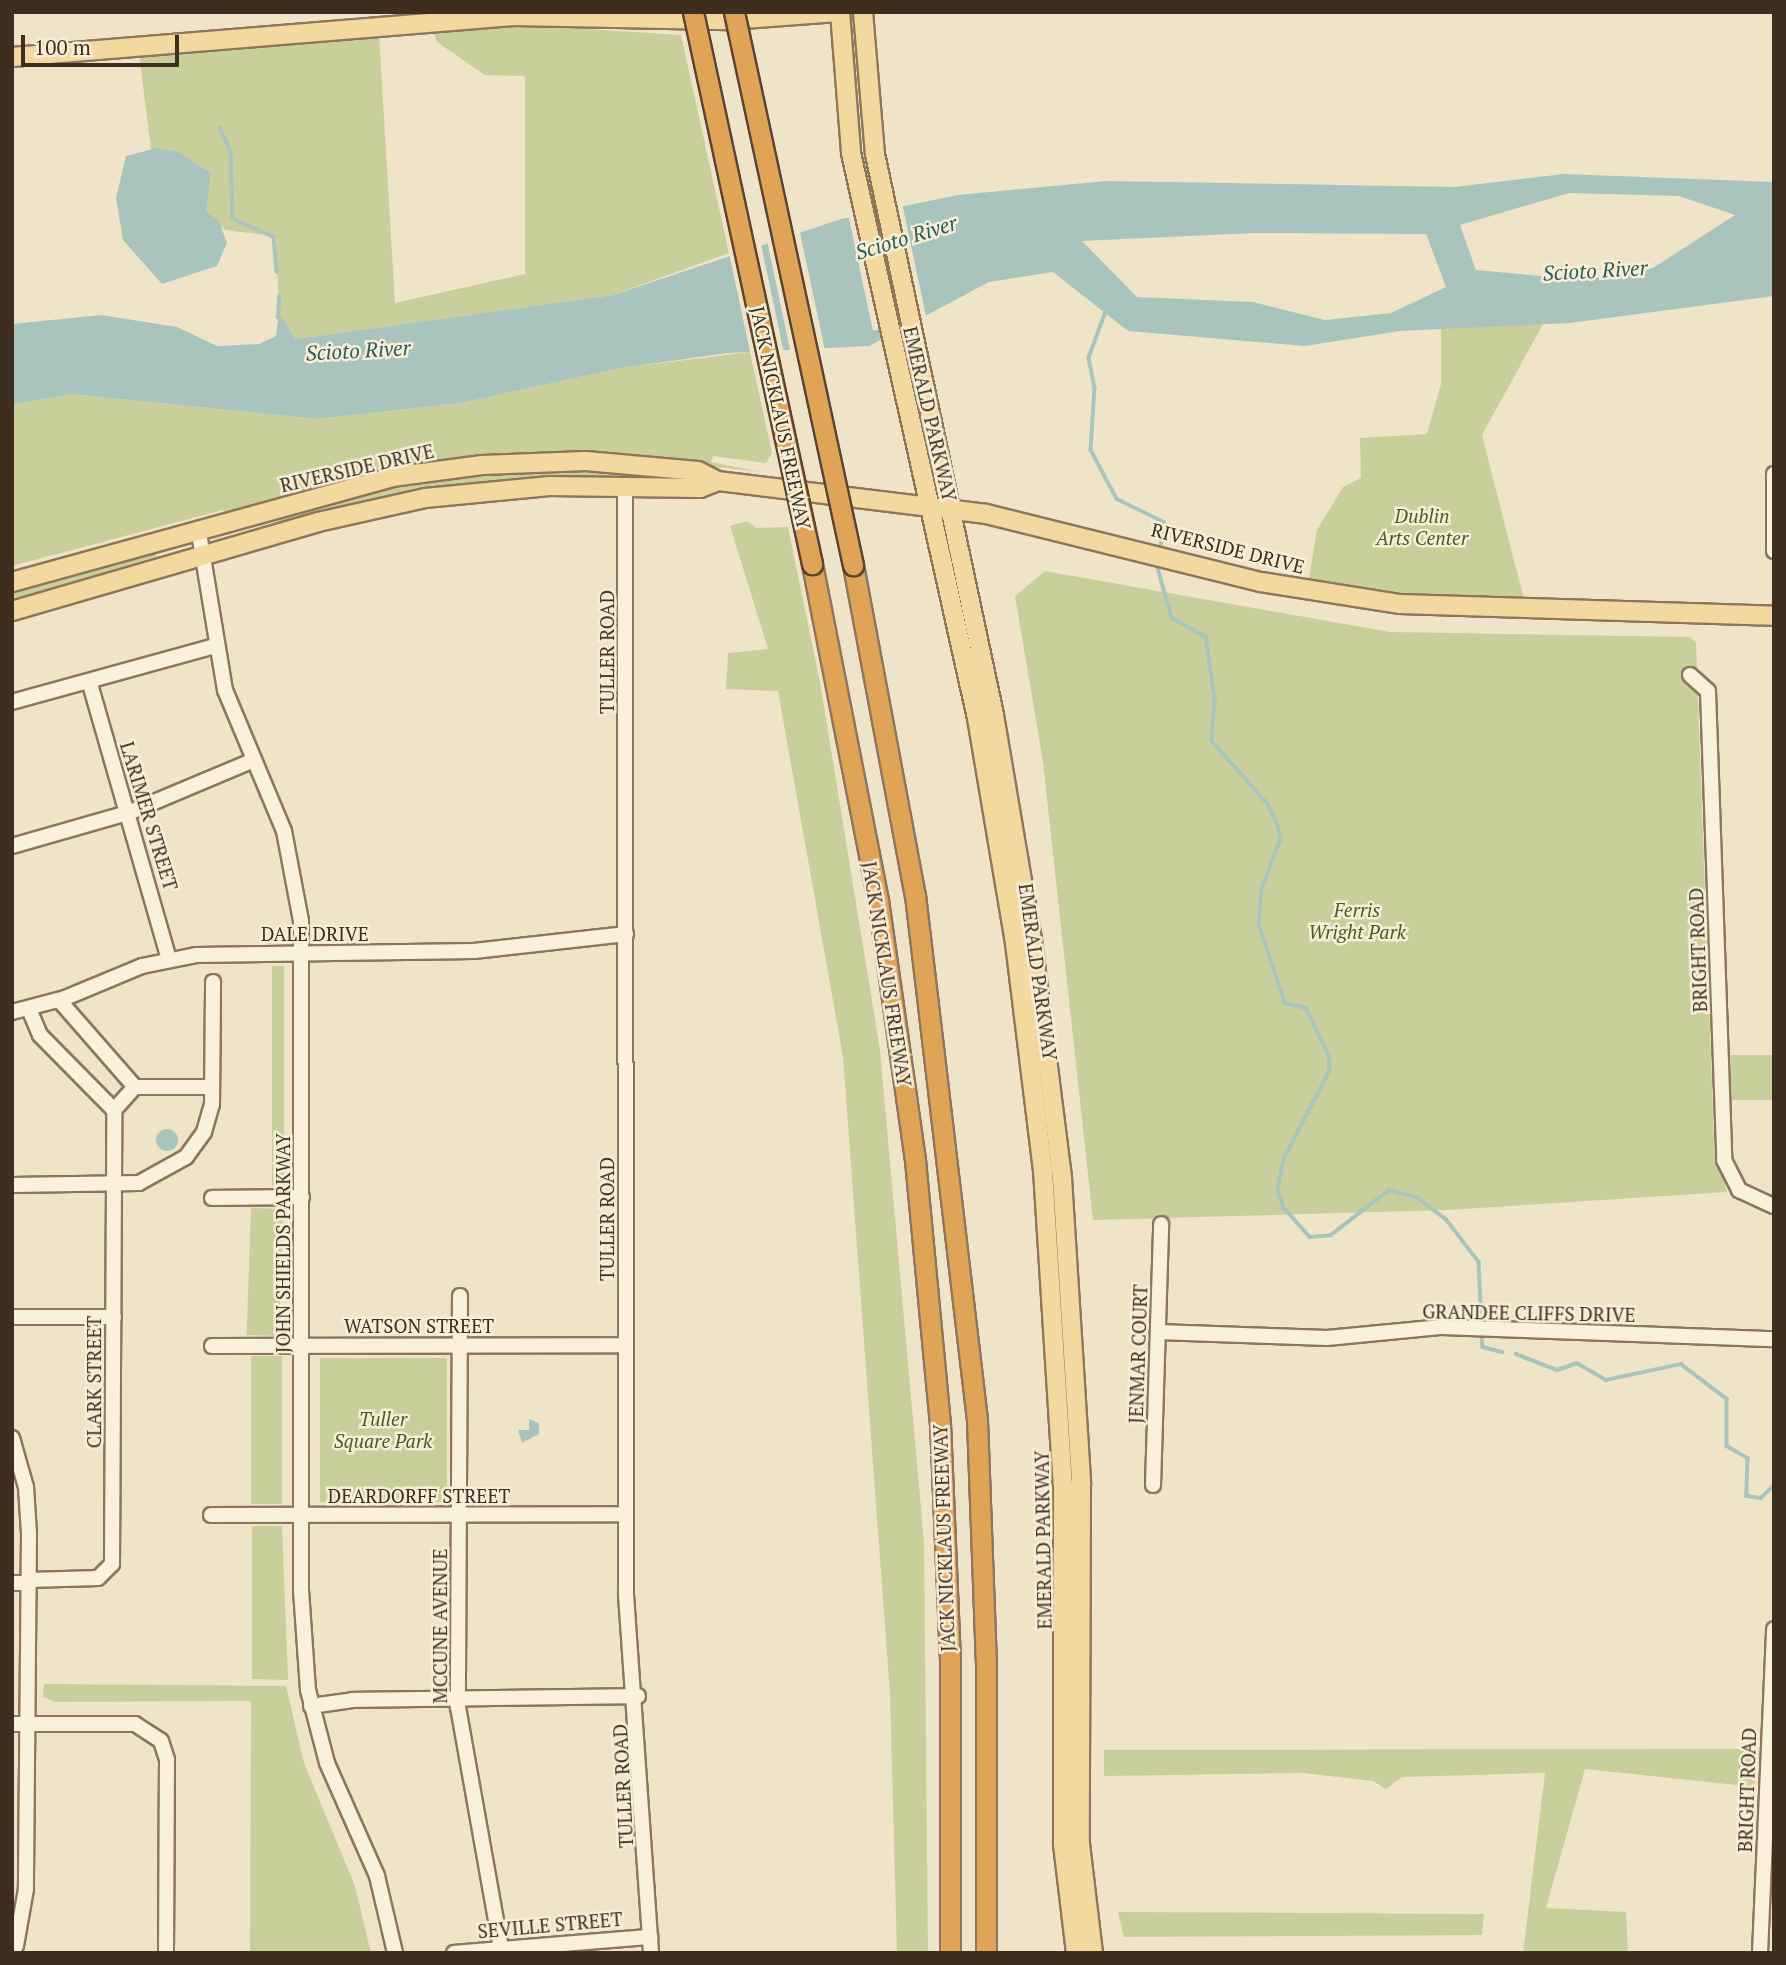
<!DOCTYPE html>
<style>
body{margin:0}
#map{position:relative;width:1786px;height:1965px;overflow:hidden;background:#f0e4c8;font-family:"PT Serif",serif}
div>[style]{position:absolute}
[style*='--x']{left:calc(var(--x)*1px);top:calc(var(--y)*1px);width:calc(var(--w)*1px);rotate:calc(var(--a)*1deg)}
.green>*{inset:0;background:#c9cf9b;transform-origin:0 0}
.water>*{inset:0;background:#a9c4bc}
.round{border-radius:50%}
.pier>*{inset:0;background:#f0e4c8;transform-origin:0 0}
.stream>*{height:3.5px;margin:-1.75px;padding:0 1.75px;transform-origin:1.75px;border-radius:1.75px;background:#a9c4bc}
.roads{filter:drop-shadow(2px 0 #8d765c) drop-shadow(-2px 0 #8d765c) drop-shadow(0 2px #8d765c) drop-shadow(0 -2px #8d765c)}
.minor>*{height:14px;margin:-7px;padding:0 7px;transform-origin:7px;border-radius:7px;background:#faf1dc}
.major>*{height:18px;margin:-9px;padding:0 9px;transform-origin:9px;border-radius:9px;background:#f3d9a0}
.highway>*{height:19px;margin:-9.5px;padding:0 9.5px;transform-origin:9.5px;border-radius:9.5px;background:#e0a458}
.bridges{filter:drop-shadow(2px 0 #5b4430) drop-shadow(-2px 0 #5b4430) drop-shadow(0 2px #5b4430) drop-shadow(0 -2px #5b4430)}
.highway-bridge>*{height:19px;margin:-9.5px;padding:0 9.5px;transform-origin:9.5px;border-radius:9.5px;background:#e0a458}
span{translate:-50% -50%;white-space:nowrap;text-align:center;line-height:1.15;-webkit-text-stroke:5px #f7eed8;paint-order:stroke}
.street-label{font-size:19px;color:#3d2e20}
.park-label{font-size:19px;color:#4d5a26;font-style:italic}
.water-label{font-size:21px;color:#2f5d5a;font-style:italic}
.frame{position:absolute;inset:0;border:14px solid #3d2e20;pointer-events:none}
.scale{position:absolute;left:21px;top:35px;width:158px;height:32px;box-sizing:border-box;border:4px solid #3d2e20;border-top:0;padding-left:9px;font-size:21px;line-height:24px;white-space:nowrap;color:#3d2e20;-webkit-text-stroke:5px #f7eed8;paint-order:stroke}
</style>
<div id="map">
<div class="green">
<i style="clip-path:polygon(540px 26px,681px 35px,729px 253px,613px 295px,296px 339px,279px 313px,276px 236px,225px 230px,206px 212px,211px 173px,179px 152px,151px 149px,139px 54px,379px 33px,395px 303px,525px 274px,525px 76px,485px 75px,437px 42px,432px 29px)"></i>
<i style="clip-path:polygon(1543px 324px,1482px 435px,1527px 611px,1307px 590px,1317px 530px,1343px 487px,1361px 478px,1360px 438px,1427px 434px,1441px 384px,1441px 328px)"></i>
<i style="clip-path:polygon(750px 352px,772px 453px,766px 463px,713px 456px,711px 462px,762px 472px,635px 458px,358px 478px,226px 517px,223px 510px,12px 566px,12px 405px,70px 394px,318px 419px,461px 403px,621px 368px)"></i>
<i style="clip-path:polygon(561px 466px,676px 478px,536px 482px,249px 533px,307px 509px,388px 489px)"></i>
<i style="clip-path:polygon(747px 521px,757px 528px,788px 527px,820px 682px,880px 1050px,924px 1542px,928px 1953px,897px 1953px,890px 1694px,843px 1057px,778px 691px,726px 689px,728px 653px,768px 649px,730px 526px)"></i>
<i style="clip-path:polygon(152px 552px,158px 556px,12px 601px,12px 588px)"></i>
<i style="clip-path:polygon(1045px 571px,1390px 632px,1690px 637px,1696px 642px,1714px 1144px,1727px 1192px,1448px 1210px,1093px 1220px,1043px 762px,1015px 596px)"></i>
<i style="left:272px;top:966px;width:12px;height:220px"></i>
<i style="left:1774px;top:1055px;width:45px;height:45px;rotate:90deg"></i>
<i style="left:251px;top:1208px;width:32px;height:127px;rotate:2deg"></i>
<i style="left:251px;top:1356px;width:31px;height:148px"></i>
<i style="left:320px;top:1358px;width:127px;height:144px"></i>
<i style="clip-path:polygon(252px 1526px,282px 1526px,288px 1680px,252px 1679px)"></i>
<i style="clip-path:polygon(44px 1684px,286px 1686px,304px 1763px,355px 1886px,371px 1953px,250px 1953px,251px 1701px,55px 1702px,43px 1697px)"></i>
<i style="clip-path:polygon(1757px 1749px,1755px 1787px,1585px 1769px,1546px 1908px,1626px 1912px,1628px 1953px,1523px 1953px,1545px 1773px,1402px 1777px,1386px 1789px,1373px 1781px,1303px 1773px,1104px 1776px,1104px 1750px)"></i>
<i style="clip-path:polygon(1118px 1912px,1484px 1914px,1482px 1935px,1124px 1937px)"></i>
</div>
<div class="water">
<i style="clip-path:polygon(157px 148px,179px 152px,211px 173px,206px 212px,219px 221px,227px 243px,217px 266px,162px 284px,123px 240px,116px 198px,126px 156px)"></i>
<i style="clip-path:polygon(evenodd,1564px 174px,1774px 182px,1774px 296px,1570px 323px,1400px 331px,1305px 346px,1128px 331px,1053px 272px,989px 282px,869px 346px,728px 353px,621px 368px,461px 403px,318px 419px,70px 394px,12px 405px,12px 324px,101px 315px,177px 327px,217px 346px,259px 344px,276px 336px,279px 313px,296px 339px,613px 295px,841px 219px,958px 195px,1106px 181px,1454px 187px,1564px 174px,1569px 193px,1679px 196px,1735px 215px,1653px 268px,1585px 280px,1476px 270px,1460px 225px,1569px 193px,1564px 174px,1254px 233px,1426px 234px,1446px 287px,1391px 313px,1325px 320px,1253px 302px,1137px 297px,1082px 241px,1254px 233px)"></i>
<i class="round" style="left:156px;top:1129px;width:22px;height:22px"></i>
<i style="clip-path:polygon(529px 1419px,539px 1423px,539px 1434px,522px 1443px,518px 1430px,529px 1430px)"></i>
</div>
<div class="pier">
<i style="left:902px;top:203px;width:119px;height:55px;rotate:78deg"></i>
<i style="left:799px;top:228px;width:127px;height:34px;rotate:78deg"></i>
<i style="left:760px;top:240px;width:117px;height:33px;rotate:78deg"></i>
</div>
<div class="stream">
<i style="--x:220;--y:128;--w:26;--a:65"></i>
<i style="--x:231;--y:152;--w:67;--a:88.3"></i>
<i style="--x:233;--y:219;--w:45;--a:23.7"></i>
<i style="--x:274;--y:237;--w:35;--a:85"></i>
<i style="--x:1107;--y:309;--w:52;--a:110.2"></i>
<i style="--x:1089;--y:358;--w:31;--a:79"></i>
<i style="--x:1095;--y:388;--w:62;--a:93.7"></i>
<i style="--x:1091;--y:450;--w:55;--a:62"></i>
<i style="--x:1117;--y:499;--w:52;--a:26.1"></i>
<i style="--x:1164;--y:522;--w:25;--a:97"></i>
<i style="--x:278;--y:318;--w:22;--a:-87"></i>
<i style="--x:1156;--y:561;--w:59;--a:74.3"></i>
<i style="--x:1172;--y:618;--w:39;--a:29"></i>
<i style="--x:1206;--y:637;--w:63;--a:81.7"></i>
<i style="--x:1215;--y:699;--w:42;--a:94.1"></i>
<i style="--x:1212;--y:741;--w:84;--a:48.4"></i>
<i style="--x:1268;--y:804;--w:23;--a:65"></i>
<i style="--x:1278;--y:825;--w:14;--a:78"></i>
<i style="--x:1281;--y:839;--w:53;--a:110.8"></i>
<i style="--x:1262;--y:889;--w:35;--a:95"></i>
<i style="--x:1259;--y:924;--w:83;--a:71.8"></i>
<i style="--x:1285;--y:1003;--w:22;--a:13"></i>
<i style="--x:1306;--y:1008;--w:52;--a:63.9"></i>
<i style="--x:1329;--y:1055;--w:16;--a:86"></i>
<i style="--x:1330;--y:1071;--w:99;--a:117.6"></i>
<i style="--x:1284;--y:1159;--w:32;--a:101"></i>
<i style="--x:1278;--y:1190;--w:19;--a:72"></i>
<i style="--x:1284;--y:1208;--w:39;--a:48"></i>
<i style="--x:1310;--y:1237;--w:21;--a:-5"></i>
<i style="--x:1331;--y:1235;--w:73;--a:-37.8"></i>
<i style="--x:1389;--y:1190;--w:30;--a:15"></i>
<i style="--x:1418;--y:1198;--w:35;--a:37"></i>
<i style="--x:1446;--y:1219;--w:54;--a:52.5"></i>
<i style="--x:1479;--y:1262;--w:64;--a:87.3"></i>
<i style="--x:1482;--y:1334;--w:13;--a:86"></i>
<i style="--x:1483;--y:1347;--w:20;--a:15"></i>
<i style="--x:1516;--y:1354;--w:44;--a:21.3"></i>
<i style="--x:1557;--y:1370;--w:21;--a:-19"></i>
<i style="--x:1577;--y:1363;--w:34;--a:30"></i>
<i style="--x:1606;--y:1380;--w:77;--a:-12"></i>
<i style="--x:1681;--y:1364;--w:58;--a:37.3"></i>
<i style="--x:1727;--y:1399;--w:47;--a:90"></i>
<i style="--x:1727;--y:1446;--w:24;--a:30"></i>
<i style="--x:1748;--y:1458;--w:38;--a:92"></i>
<i style="--x:1747;--y:1496;--w:14;--a:8"></i>
<i style="--x:1761;--y:1498;--w:18;--a:-45"></i>
</div>
<div class="roads">
<div class="minor">
<i style="--x:1774;--y:474;--w:77;--a:90"></i>
<i style="--x:625;--y:485;--w:1110;--a:89.95"></i>
<i style="--x:626;--y:1595;--w:359;--a:86"></i>
<i style="--x:199;--y:533;--w:159;--a:80.6"></i>
<i style="--x:225;--y:690;--w:153;--a:67.3"></i>
<i style="--x:284;--y:831;--w:92;--a:79.3"></i>
<i style="--x:301;--y:921;--w:669;--a:90"></i>
<i style="--x:301;--y:1590;--w:100;--a:86"></i>
<i style="--x:308;--y:1690;--w:75;--a:75.4"></i>
<i style="--x:327;--y:1763;--w:124;--a:66.1"></i>
<i style="--x:377;--y:1876;--w:79;--a:76.8"></i>
<i style="--x:1690;--y:675;--w:24;--a:42"></i>
<i style="--x:1708;--y:691;--w:469;--a:88"></i>
<i style="--x:1724;--y:1160;--w:34;--a:63"></i>
<i style="--x:1739;--y:1190;--w:38;--a:25"></i>
<i style="--x:90;--y:684;--w:286;--a:74"></i>
<i style="--x:12;--y:702;--w:212;--a:-15.4"></i>
<i style="--x:12;--y:846;--w:121;--a:-15.9"></i>
<i style="--x:128;--y:813;--w:137;--a:-22.8"></i>
<i style="--x:59;--y:1000;--w:116;--a:48.9"></i>
<i style="--x:29;--y:1009;--w:28;--a:67"></i>
<i style="--x:40;--y:1035;--w:105;--a:45.4"></i>
<i style="--x:12;--y:1012;--w:55;--a:-14.8"></i>
<i style="--x:65;--y:998;--w:83;--a:-22.6"></i>
<i style="--x:142;--y:966;--w:55;--a:-11.5"></i>
<i style="--x:196;--y:955;--w:278;--a:-0.8"></i>
<i style="--x:474;--y:951;--w:153;--a:-6.4"></i>
<i style="--x:135;--y:1087;--w:77;--a:0"></i>
<i style="--x:114;--y:1110;--w:31;--a:-48"></i>
<i style="--x:12;--y:1185;--w:127;--a:-0.9"></i>
<i style="--x:139;--y:1183;--w:54;--a:-29"></i>
<i style="--x:186;--y:1157;--w:31;--a:-54"></i>
<i style="--x:204;--y:1132;--w:29;--a:-74"></i>
<i style="--x:212;--y:1104;--w:122;--a:-89.5"></i>
<i style="--x:212;--y:1198;--w:90;--a:-0.6"></i>
<i style="--x:460;--y:1296;--w:411;--a:90.3"></i>
<i style="--x:458;--y:1707;--w:250;--a:79.9"></i>
<i style="--x:12;--y:1317;--w:102;--a:0"></i>
<i style="--x:1158;--y:1332;--w:169;--a:2"></i>
<i style="--x:1327;--y:1338;--w:116;--a:-5.5"></i>
<i style="--x:1442;--y:1327;--w:332;--a:2.1"></i>
<i style="--x:212;--y:1346;--w:414;--a:-0.1"></i>
<i style="--x:12;--y:1438;--w:51;--a:74.1"></i>
<i style="--x:26;--y:1487;--w:47;--a:86.3"></i>
<i style="--x:29;--y:1534;--w:355;--a:90.5"></i>
<i style="--x:26;--y:1889;--w:58;--a:100"></i>
<i style="--x:1153;--y:1485;--w:261;--a:-88.2"></i>
<i style="--x:211;--y:1515;--w:415;--a:-0.1"></i>
<i style="--x:29;--y:1580;--w:69;--a:-1.7"></i>
<i style="--x:98;--y:1578;--w:20;--a:-45"></i>
<i style="--x:112;--y:1564;--w:454;--a:-89.7"></i>
<i style="--x:12;--y:1583;--w:17;--a:0"></i>
<i style="--x:311;--y:1706;--w:42;--a:-8.1"></i>
<i style="--x:353;--y:1700;--w:285;--a:-0.8"></i>
<i style="--x:12;--y:1724;--w:123;--a:0"></i>
<i style="--x:135;--y:1724;--w:31;--a:33"></i>
<i style="--x:161;--y:1741;--w:20;--a:72"></i>
<i style="--x:167;--y:1760;--w:193;--a:90.3"></i>
<i style="--x:454;--y:1953;--w:197;--a:-4.7"></i>
<i style="--x:1760;--y:1953;--w:324;--a:-87.5"></i>
</div>
<div class="major">
<i style="--x:840;--y:12;--w:141;--a:85.5"></i>
<i style="--x:851;--y:153;--w:579;--a:77.43"></i>
<i style="--x:977;--y:718;--w:228;--a:80.4"></i>
<i style="--x:1015;--y:943;--w:229;--a:83"></i>
<i style="--x:1043;--y:1170;--w:315;--a:86.4"></i>
<i style="--x:1063;--y:1484;--w:360;--a:90"></i>
<i style="--x:1063;--y:1844;--w:110;--a:83.2"></i>
<i style="--x:863;--y:12;--w:143;--a:85.2"></i>
<i style="--x:875;--y:154;--w:573;--a:78.02"></i>
<i style="--x:994;--y:715;--w:228;--a:80.4"></i>
<i style="--x:1032;--y:940;--w:240;--a:82.8"></i>
<i style="--x:1062;--y:1178;--w:307;--a:86.4"></i>
<i style="--x:1081;--y:1484;--w:360;--a:90.2"></i>
<i style="--x:1080;--y:1844;--w:110;--a:83.2"></i>
<i style="--x:12;--y:57;--w:505;--a:-4.66"></i>
<i style="--x:515;--y:16;--w:215;--a:1.1"></i>
<i style="--x:730;--y:20;--w:108;--a:-4.2"></i>
<i style="--x:12;--y:582;--w:394;--a:-15.4"></i>
<i style="--x:392;--y:477;--w:91;--a:-7.6"></i>
<i style="--x:482;--y:465;--w:104;--a:-2.2"></i>
<i style="--x:586;--y:461;--w:112;--a:5.1"></i>
<i style="--x:698;--y:471;--w:22;--a:27"></i>
<i style="--x:718;--y:481;--w:270;--a:7"></i>
<i style="--x:986;--y:514;--w:283;--a:13.9"></i>
<i style="--x:1261;--y:582;--w:141;--a:9"></i>
<i style="--x:1400;--y:604;--w:374;--a:1.8"></i>
<i style="--x:12;--y:611;--w:319;--a:-16.2"></i>
<i style="--x:318;--y:522;--w:110;--a:-12.6"></i>
<i style="--x:425;--y:498;--w:125;--a:-5.5"></i>
<i style="--x:549;--y:486;--w:151;--a:0.8"></i>
<i style="--x:700;--y:488;--w:19;--a:-21"></i>
</div>
<div class="highway">
<i style="--x:812;--y:564;--w:342;--a:78.9"></i>
<i style="--x:878;--y:900;--w:263;--a:81.9"></i>
<i style="--x:915;--y:1160;--w:264;--a:84.6"></i>
<i style="--x:940;--y:1423;--w:234;--a:87.6"></i>
<i style="--x:950;--y:1657;--w:296;--a:90"></i>
<i style="--x:853;--y:565;--w:336;--a:79.4"></i>
<i style="--x:915;--y:895;--w:529;--a:83.26"></i>
<i style="--x:977;--y:1420;--w:241;--a:87.9"></i>
<i style="--x:986;--y:1661;--w:292;--a:90"></i>
</div>
</div>
<div class="bridges">
<div class="highway-bridge">
<i style="--x:693;--y:12;--w:565;--a:77.83"></i>
<i style="--x:734;--y:12;--w:566;--a:77.86"></i>
</div>
</div>
<div class="street-label">
<span style="left:930px;top:414px;rotate:77deg">EMERALD PARKWAY</span>
<span style="left:781px;top:418px;rotate:78deg">JACK NICKLAUS FREEWAY</span>
<span style="left:357px;top:468px;rotate:-13deg">RIVERSIDE DRIVE</span>
<span style="left:1228px;top:548px;rotate:14deg">RIVERSIDE DRIVE</span>
<span style="left:607px;top:652px;rotate:-90deg">TULLER ROAD</span>
<span style="left:149px;top:816px;rotate:73deg">LARIMER STREET</span>
<span style="left:315px;top:934px">DALE DRIVE</span>
<span style="left:1698px;top:950px;rotate:-92deg">BRIGHT ROAD</span>
<span style="left:1038px;top:972px;rotate:82deg">EMERALD PARKWAY</span>
<span style="left:887px;top:974px;rotate:81deg">JACK NICKLAUS FREEWAY</span>
<span style="left:607px;top:1219px;rotate:-90deg">TULLER ROAD</span>
<span style="left:283px;top:1243px;rotate:-90deg">JOHN SHIELDS PARKWAY</span>
<span style="left:1529px;top:1313px;rotate:1deg">GRANDEE CLIFFS DRIVE</span>
<span style="left:419px;top:1326px">WATSON STREET</span>
<span style="left:1138px;top:1354px;rotate:-88deg">JENMAR COURT</span>
<span style="left:94px;top:1382px;rotate:-90deg">CLARK STREET</span>
<span style="left:419px;top:1496px">DEARDORFF STREET</span>
<span style="left:944px;top:1538px;rotate:-92deg">JACK NICKLAUS FREEWAY</span>
<span style="left:1043px;top:1540px;rotate:-91deg">EMERALD PARKWAY</span>
<span style="left:440px;top:1626px;rotate:-90deg">MCCUNE AVENUE</span>
<span style="left:623px;top:1786px;rotate:-93deg">TULLER ROAD</span>
<span style="left:1747px;top:1790px;rotate:-88deg">BRIGHT ROAD</span>
<span style="left:550px;top:1925px;rotate:-5deg">SEVILLE STREET</span>
</div>
<div class="park-label">
<span style="left:1422px;top:527px">Dublin<br>Arts Center</span>
<span style="left:1357px;top:921px">Ferris<br>Wright Park</span>
<span style="left:383px;top:1430px">Tuller<br>Square Park</span>
</div>
<div class="water-label">
<span style="left:906px;top:237px;rotate:-17deg">Scioto River</span>
<span style="left:1595px;top:270px;rotate:-3deg">Scioto River</span>
<span style="left:358px;top:350px;rotate:-3deg">Scioto River</span>
</div>
<div class="frame"></div>
<div class="scale">100 m</div>
</div>
